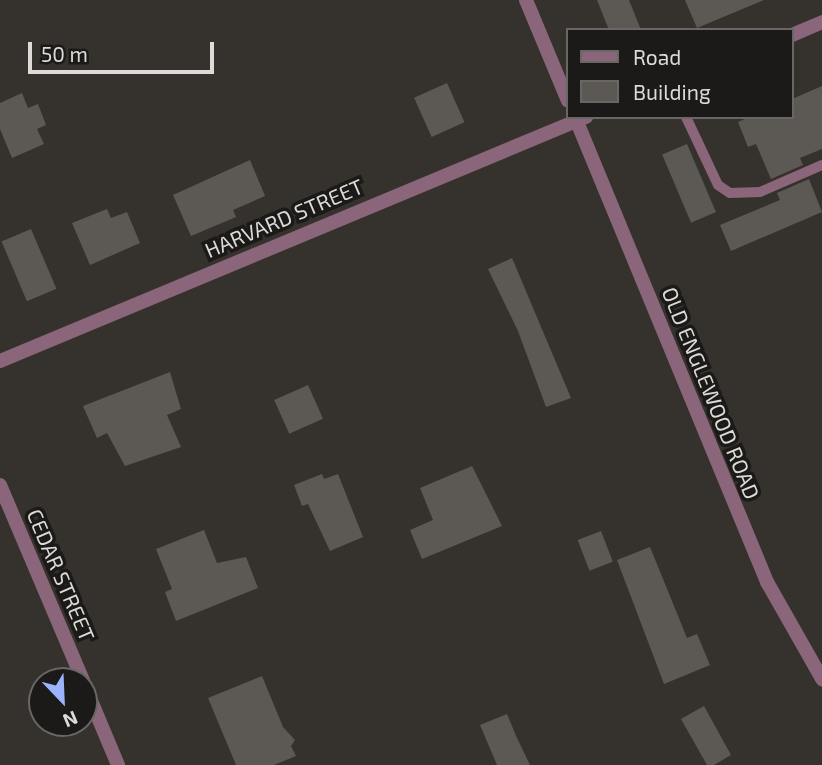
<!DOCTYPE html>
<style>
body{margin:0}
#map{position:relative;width:822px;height:765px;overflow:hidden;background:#35322e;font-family:"Exo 2",sans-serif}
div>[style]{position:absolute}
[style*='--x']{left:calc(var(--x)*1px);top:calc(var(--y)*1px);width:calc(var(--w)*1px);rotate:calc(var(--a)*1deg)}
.building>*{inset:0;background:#5c5854;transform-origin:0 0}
.service>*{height:10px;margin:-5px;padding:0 5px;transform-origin:5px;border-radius:5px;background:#8b6579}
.minor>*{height:14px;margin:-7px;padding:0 7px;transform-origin:7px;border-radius:7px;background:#8b6579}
.tertiary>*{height:14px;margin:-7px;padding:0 7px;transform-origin:7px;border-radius:7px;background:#8b6579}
span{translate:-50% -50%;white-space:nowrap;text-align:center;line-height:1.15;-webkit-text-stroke:7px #1b1a18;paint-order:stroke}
.street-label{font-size:21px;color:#dddbd8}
.legend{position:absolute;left:566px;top:28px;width:228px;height:91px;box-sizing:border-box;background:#1b1a18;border:2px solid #696765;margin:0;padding:9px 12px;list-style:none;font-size:21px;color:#dddbd8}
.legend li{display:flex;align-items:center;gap:14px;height:35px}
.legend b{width:35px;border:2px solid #696765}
.north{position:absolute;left:28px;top:667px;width:70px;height:70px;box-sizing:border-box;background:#1b1a18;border:2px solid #696765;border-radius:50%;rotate:157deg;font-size:19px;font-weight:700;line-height:28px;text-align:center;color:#dddbd8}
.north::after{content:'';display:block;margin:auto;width:24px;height:32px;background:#9cb4fd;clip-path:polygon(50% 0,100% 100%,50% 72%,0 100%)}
.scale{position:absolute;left:28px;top:42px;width:186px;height:32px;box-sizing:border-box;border:4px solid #dddbd8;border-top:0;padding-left:9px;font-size:21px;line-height:24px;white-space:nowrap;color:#dddbd8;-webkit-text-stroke:5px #1b1a18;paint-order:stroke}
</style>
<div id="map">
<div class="building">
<i style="clip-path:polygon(597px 0,629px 0,641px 30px,609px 30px)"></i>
<i style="clip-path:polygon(685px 0,764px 0,697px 28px)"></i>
<i style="left:447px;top:83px;width:43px;height:36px;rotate:66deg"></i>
<i style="clip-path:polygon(822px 86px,822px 149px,800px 158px,803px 165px,771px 179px,756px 144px,748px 147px,738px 122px,749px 117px,792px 117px,792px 99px)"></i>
<i style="clip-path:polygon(22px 93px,28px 108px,38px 104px,46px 125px,37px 129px,44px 144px,12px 158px,0 129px,0 103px)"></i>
<i style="left:687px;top:144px;width:74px;height:27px;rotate:67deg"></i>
<i style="clip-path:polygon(250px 160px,265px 196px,233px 210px,236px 217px,191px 236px,173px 195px)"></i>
<i style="clip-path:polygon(809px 179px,822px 212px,731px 251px,720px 225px,780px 200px,777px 193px)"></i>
<i style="clip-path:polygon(107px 209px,111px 218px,127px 212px,140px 243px,90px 265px,72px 223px)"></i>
<i style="left:31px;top:229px;width:65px;height:32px;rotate:67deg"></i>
<i style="clip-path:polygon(512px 258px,571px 398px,546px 407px,518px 331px,488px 269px)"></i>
<i style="clip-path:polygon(170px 372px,181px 409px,167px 415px,181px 447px,125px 466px,107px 433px,97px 438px,83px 406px)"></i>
<i style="left:308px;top:385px;width:37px;height:37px;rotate:66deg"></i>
<i style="clip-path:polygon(472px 466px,502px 526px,422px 559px,410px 530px,433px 520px,420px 488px)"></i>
<i style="clip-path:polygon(322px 474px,324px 479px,338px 474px,363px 537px,330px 551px,308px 504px,302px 506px,294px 485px)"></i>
<i style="clip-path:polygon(204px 530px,217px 563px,246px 557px,258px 588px,176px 621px,165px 592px,172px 589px,156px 549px)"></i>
<i style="left:601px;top:531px;width:33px;height:25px;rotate:69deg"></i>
<i style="clip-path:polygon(650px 547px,687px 638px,697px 634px,710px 665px,664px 684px,617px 560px)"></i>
<i style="clip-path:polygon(262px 676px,283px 727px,295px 740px,291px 746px,296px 756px,274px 765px,236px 765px,208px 698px)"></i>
<i style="clip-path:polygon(704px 706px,731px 755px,714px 765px,707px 765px,681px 719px)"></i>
<i style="clip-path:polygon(507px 714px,517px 738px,530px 765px,497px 765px,480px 725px)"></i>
</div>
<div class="service">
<i style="--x:686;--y:117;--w:75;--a:64.8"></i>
<i style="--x:718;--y:185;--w:14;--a:34"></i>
<i style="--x:730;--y:193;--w:30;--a:-2"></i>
<i style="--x:760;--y:192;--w:68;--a:-23.5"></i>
</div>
<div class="minor">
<i style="--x:792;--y:35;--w:33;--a:-23"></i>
<i style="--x:0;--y:361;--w:635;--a:-22.61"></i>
<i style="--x:0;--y:485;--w:213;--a:67"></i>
<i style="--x:84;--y:684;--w:88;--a:67.2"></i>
</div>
<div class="tertiary">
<i style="--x:526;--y:0;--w:109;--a:67.4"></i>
<i style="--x:575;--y:117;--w:503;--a:67.56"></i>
<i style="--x:767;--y:582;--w:112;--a:60.4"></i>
</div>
<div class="street-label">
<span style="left:284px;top:218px;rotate:-23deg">HARVARD STREET</span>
<span style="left:711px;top:393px;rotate:68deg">OLD ENGLEWOOD ROAD</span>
<span style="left:61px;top:575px;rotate:67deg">CEDAR STREET</span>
</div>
<ul class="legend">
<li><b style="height:9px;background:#8b6579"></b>Road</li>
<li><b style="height:19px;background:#5c5854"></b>Building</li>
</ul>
<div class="north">N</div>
<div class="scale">50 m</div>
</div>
